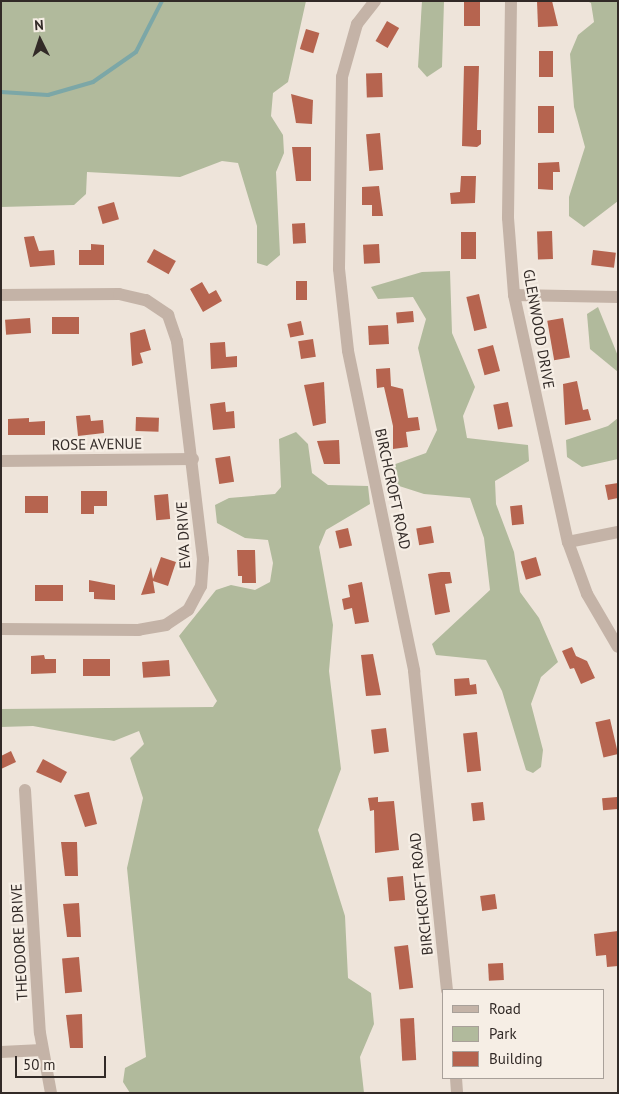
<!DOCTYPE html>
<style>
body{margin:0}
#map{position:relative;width:619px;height:1094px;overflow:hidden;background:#eee4da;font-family:"PT Sans",sans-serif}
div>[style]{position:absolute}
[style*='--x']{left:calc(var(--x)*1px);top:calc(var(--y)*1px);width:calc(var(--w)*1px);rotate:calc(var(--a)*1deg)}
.green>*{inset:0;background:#b1ba9c}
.stream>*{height:4px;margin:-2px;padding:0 2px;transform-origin:2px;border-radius:2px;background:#7ca7a7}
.building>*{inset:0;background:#b6644f;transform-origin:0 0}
.minor>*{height:12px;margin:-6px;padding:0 6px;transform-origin:6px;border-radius:6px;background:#c4b3a7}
span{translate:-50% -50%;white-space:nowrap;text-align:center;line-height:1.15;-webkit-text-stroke:4.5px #f6eee5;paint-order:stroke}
.street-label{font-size:15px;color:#322a27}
.frame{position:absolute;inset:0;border:2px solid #322a27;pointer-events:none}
.legend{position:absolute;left:442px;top:989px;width:162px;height:90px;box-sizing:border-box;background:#f6eee5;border:1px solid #a8a099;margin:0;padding:6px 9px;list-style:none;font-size:15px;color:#322a27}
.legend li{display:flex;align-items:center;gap:10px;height:25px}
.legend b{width:25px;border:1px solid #a8a099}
.north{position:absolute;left:15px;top:15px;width:50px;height:50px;-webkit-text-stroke:4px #f6eee5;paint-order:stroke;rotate:356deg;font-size:14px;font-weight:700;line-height:20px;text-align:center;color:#322a27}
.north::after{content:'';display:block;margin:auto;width:18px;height:22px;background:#322a27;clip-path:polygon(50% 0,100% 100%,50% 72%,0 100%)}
.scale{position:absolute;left:15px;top:1056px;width:91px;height:22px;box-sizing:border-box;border:2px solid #322a27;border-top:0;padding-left:6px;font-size:15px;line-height:18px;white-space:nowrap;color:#322a27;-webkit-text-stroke:4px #f6eee5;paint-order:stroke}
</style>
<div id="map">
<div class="green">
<i style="clip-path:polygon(1px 1px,306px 1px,288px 82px,273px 93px,271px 116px,283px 135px,284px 153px,276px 172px,280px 255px,267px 266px,257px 263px,257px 226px,238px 163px,222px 161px,180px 177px,87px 172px,86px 194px,74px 205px,1px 207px)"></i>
<i style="clip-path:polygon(422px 1px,444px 1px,442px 67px,427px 77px,418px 67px)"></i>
<i style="clip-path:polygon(587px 1px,618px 1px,618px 201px,584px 227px,569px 216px,569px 197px,585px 147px,574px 107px,570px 54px,578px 35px,594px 22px,591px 3px)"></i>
<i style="clip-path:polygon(450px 271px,452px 333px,475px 387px,463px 416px,467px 438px,528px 445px,529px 461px,495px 481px,496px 504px,514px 552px,520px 592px,539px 618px,558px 662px,541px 677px,531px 704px,543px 750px,541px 767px,533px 773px,526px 770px,502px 691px,486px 660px,436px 655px,432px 644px,490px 590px,484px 538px,470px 498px,424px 494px,396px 485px,390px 466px,426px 453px,437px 430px,418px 348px,426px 319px,413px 297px,378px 299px,371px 287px,422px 272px)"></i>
<i style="clip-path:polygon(598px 307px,618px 356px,618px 372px,590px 349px,587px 314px)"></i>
<i style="clip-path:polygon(618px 418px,618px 459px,582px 467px,567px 457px,566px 440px,608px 426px)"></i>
<i style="clip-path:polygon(296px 432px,308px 444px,312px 473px,328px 485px,368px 486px,370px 504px,326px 530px,319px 547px,333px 625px,329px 671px,341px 769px,318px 830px,345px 916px,348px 978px,371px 993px,374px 1024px,360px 1057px,364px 1093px,130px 1093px,123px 1082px,125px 1068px,146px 1057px,127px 868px,143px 798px,130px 758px,144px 744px,139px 731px,114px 741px,33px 726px,1px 727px,1px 709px,213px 707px,217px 701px,179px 636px,216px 590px,231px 585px,255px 590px,270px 582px,273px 563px,268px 540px,245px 538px,217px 523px,215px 505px,229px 498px,275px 494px,281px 487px,279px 439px)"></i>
</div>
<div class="stream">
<i style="--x:1;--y:92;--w:47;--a:3.7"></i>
<i style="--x:48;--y:95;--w:47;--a:-16.1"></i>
<i style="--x:93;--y:82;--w:52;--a:-34.9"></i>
<i style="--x:136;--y:52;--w:57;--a:-63"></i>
</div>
<div class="building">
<i style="left:464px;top:1px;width:16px;height:25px"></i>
<i style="clip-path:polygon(537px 1px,552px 1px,558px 26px,538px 27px)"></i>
<i style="left:387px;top:21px;width:14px;height:23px;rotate:30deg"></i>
<i style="left:306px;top:29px;width:14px;height:21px;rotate:17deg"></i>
<i style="left:539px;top:51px;width:14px;height:26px"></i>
<i style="clip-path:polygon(464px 66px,479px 66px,477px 130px,481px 130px,481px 144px,477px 147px,462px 146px)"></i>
<i style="left:382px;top:73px;width:24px;height:16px;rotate:88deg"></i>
<i style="clip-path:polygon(291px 94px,313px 100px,312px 124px,296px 123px)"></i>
<i style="left:538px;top:106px;width:16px;height:27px"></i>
<i style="left:380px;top:133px;width:37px;height:14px;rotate:85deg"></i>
<i style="clip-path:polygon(292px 147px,311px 147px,311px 181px,296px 181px)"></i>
<i style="clip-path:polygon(559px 162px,560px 172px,553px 172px,553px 190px,538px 189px,538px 163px)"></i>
<i style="clip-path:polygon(461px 176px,476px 176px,475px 203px,451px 204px,450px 193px,460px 192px)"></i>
<i style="clip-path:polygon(379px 186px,383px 216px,372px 216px,372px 205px,362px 205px,362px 187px)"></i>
<i style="left:114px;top:202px;width:18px;height:17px;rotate:74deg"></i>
<i style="left:305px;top:223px;width:20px;height:13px;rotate:87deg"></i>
<i style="left:552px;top:231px;width:28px;height:15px;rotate:88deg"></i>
<i style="left:461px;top:232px;width:15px;height:27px"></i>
<i style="clip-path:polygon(34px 236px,39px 251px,54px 250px,55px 265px,30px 267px,24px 237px)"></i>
<i style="clip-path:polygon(91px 244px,104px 245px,104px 265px,79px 265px,79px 250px,91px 250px)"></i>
<i style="left:379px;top:244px;width:19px;height:16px;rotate:87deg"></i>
<i style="left:154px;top:249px;width:25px;height:15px;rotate:29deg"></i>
<i style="left:593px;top:250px;width:23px;height:15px;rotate:7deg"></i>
<i style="left:296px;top:281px;width:11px;height:19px"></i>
<i style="clip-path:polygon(202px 282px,209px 294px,216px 290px,222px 301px,203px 312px,190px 289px)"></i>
<i style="left:479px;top:294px;width:35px;height:13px;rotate:77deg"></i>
<i style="left:413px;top:311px;width:11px;height:17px;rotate:85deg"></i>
<i style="left:79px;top:317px;width:17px;height:27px;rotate:90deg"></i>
<i style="left:30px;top:318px;width:15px;height:25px;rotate:86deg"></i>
<i style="left:563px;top:318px;width:40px;height:16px;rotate:80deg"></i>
<i style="left:301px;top:321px;width:14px;height:14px;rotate:78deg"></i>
<i style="left:388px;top:325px;width:19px;height:20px;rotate:87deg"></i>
<i style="clip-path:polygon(145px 329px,151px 350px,140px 353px,143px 363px,132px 366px,130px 333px)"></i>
<i style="left:313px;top:339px;width:18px;height:15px;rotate:81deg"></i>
<i style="clip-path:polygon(225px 342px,226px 357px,237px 356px,237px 367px,211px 369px,210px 343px)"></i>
<i style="left:493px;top:345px;width:27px;height:16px;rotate:75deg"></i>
<i style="clip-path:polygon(390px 368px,391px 386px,403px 389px,408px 418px,418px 417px,420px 430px,406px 432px,408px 447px,393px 449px,393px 426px,384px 387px,377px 388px,376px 369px)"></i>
<i style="clip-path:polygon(577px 381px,583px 410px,588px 409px,591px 420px,565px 425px,563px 384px)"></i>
<i style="clip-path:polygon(324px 382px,326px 423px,313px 426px,304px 385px)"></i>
<i style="clip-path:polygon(225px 402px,226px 412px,234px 411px,235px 428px,213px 430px,210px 404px)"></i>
<i style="left:508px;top:402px;width:25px;height:15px;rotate:79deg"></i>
<i style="clip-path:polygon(90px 415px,91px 421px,103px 420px,104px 433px,78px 436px,76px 416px)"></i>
<i style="left:136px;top:417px;width:23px;height:14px;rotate:2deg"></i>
<i style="clip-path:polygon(29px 418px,29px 422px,45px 421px,45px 435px,8px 435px,8px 419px)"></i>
<i style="clip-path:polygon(339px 440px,340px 464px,324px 464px,317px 441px)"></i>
<i style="left:230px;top:456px;width:26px;height:15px;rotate:81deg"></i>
<i style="clip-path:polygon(618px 483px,618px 498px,608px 500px,605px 485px)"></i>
<i style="clip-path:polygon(81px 491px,107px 491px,107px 506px,94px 506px,94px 514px,81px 514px)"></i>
<i style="left:168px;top:494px;width:25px;height:14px;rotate:85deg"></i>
<i style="left:48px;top:496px;width:17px;height:23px;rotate:90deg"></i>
<i style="left:522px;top:505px;width:19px;height:12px;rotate:84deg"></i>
<i style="left:431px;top:526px;width:17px;height:15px;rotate:80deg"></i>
<i style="left:348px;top:528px;width:18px;height:13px;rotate:77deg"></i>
<i style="clip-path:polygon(237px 550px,255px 550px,256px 583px,242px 583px,242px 576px,238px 576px)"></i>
<i style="clip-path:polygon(161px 557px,176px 562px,168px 586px,153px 581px,155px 593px,141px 595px,151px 567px,153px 579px)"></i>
<i style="left:536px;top:557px;width:19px;height:16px;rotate:74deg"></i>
<i style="clip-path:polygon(441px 572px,450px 572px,452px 583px,445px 584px,450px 612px,435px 615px,428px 574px)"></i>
<i style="clip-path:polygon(89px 580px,115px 585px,115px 600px,94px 599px,94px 592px,89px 592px)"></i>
<i style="clip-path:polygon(362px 582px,369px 622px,355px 624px,352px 608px,344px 610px,342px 599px,350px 597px,348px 585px)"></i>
<i style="left:63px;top:585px;width:16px;height:28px;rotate:90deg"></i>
<i style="clip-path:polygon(572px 647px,576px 656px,587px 661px,595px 678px,581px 684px,574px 668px,570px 669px,562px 651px)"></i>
<i style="clip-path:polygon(373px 654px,381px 695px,366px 696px,361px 655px)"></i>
<i style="clip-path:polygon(44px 655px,45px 659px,56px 659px,56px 673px,31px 674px,31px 656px)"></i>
<i style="left:83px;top:659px;width:27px;height:17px"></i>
<i style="left:169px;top:660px;width:16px;height:27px;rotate:86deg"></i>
<i style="clip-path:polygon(469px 678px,470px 685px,476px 684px,477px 694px,455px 696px,454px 679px)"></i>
<i style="left:610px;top:719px;width:36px;height:15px;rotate:77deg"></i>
<i style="left:386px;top:728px;width:24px;height:15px;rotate:83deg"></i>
<i style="left:477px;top:732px;width:39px;height:14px;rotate:84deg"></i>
<i style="clip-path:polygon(11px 751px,16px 762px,1px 769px,1px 756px)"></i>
<i style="clip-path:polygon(43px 759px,67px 772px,61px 783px,36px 772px)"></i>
<i style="clip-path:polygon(89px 792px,97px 824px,85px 827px,74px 795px)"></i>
<i style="clip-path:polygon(378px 797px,378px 802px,394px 801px,399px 850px,375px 853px,374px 810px,370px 811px,368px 798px)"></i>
<i style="left:617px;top:797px;width:12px;height:15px;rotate:85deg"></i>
<i style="left:483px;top:802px;width:18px;height:12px;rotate:84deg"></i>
<i style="clip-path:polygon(61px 842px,77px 842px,78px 876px,65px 876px)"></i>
<i style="left:403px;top:876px;width:24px;height:16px;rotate:85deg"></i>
<i style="left:495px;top:894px;width:15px;height:15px;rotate:82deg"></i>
<i style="clip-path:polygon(79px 903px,81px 937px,67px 937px,63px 904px)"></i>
<i style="clip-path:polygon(618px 931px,618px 966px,607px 967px,606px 955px,596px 956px,594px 934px)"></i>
<i style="left:408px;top:945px;width:43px;height:14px;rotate:83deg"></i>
<i style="left:79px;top:957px;width:35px;height:17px;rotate:85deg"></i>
<i style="left:503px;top:963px;width:17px;height:15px;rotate:87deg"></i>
<i style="clip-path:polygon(82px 1014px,83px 1048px,70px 1048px,66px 1015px)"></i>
<i style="left:414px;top:1018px;width:42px;height:14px;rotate:87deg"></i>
</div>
<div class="minor">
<i style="--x:375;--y:1;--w:29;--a:128"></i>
<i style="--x:357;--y:24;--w:55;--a:105.8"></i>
<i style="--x:342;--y:77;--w:192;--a:90.9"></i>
<i style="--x:339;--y:269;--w:82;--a:83.7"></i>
<i style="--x:348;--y:351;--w:327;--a:78.3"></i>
<i style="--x:414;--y:671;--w:321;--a:84.1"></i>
<i style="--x:511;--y:1;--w:217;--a:90.8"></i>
<i style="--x:508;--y:218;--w:77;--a:85.5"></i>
<i style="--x:514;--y:295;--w:253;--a:77.7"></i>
<i style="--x:568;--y:542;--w:55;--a:69.9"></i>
<i style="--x:587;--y:594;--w:61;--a:59.7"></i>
<i style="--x:1;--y:295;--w:118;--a:-0.5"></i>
<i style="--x:119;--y:294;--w:28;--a:13"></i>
<i style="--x:146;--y:300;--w:27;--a:34"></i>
<i style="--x:168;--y:315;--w:28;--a:71"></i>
<i style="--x:177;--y:341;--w:220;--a:83.2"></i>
<i style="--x:203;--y:559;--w:27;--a:94"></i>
<i style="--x:201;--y:586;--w:27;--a:118"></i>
<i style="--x:188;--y:610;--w:27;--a:146"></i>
<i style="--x:166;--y:625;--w:27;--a:170"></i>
<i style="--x:139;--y:630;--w:138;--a:-179.6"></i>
<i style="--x:514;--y:295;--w:104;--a:1.1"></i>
<i style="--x:1;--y:461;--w:192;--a:-0.6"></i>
<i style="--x:568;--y:542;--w:51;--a:-11.3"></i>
<i style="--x:25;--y:790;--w:243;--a:86.5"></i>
<i style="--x:40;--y:1033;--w:61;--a:79.6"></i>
<i style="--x:1;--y:1052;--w:41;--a:-2.8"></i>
<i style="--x:456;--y:1078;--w:15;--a:86"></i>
</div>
<div class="street-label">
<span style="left:539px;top:329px;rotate:80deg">GLENWOOD DRIVE</span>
<span style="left:97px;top:444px;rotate:-1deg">ROSE AVENUE</span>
<span style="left:393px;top:489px;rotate:78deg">BIRCHCROFT ROAD</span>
<span style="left:183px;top:535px;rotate:-93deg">EVA DRIVE</span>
<span style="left:421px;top:894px;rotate:-96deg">BIRCHCROFT ROAD</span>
<span style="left:19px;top:942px;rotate:-93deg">THEODORE DRIVE</span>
</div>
<div class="frame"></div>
<ul class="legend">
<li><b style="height:6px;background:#c4b3a7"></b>Road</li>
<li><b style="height:14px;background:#b1ba9c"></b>Park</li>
<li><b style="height:14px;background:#b6644f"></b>Building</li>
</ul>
<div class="north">N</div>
<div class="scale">50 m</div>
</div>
